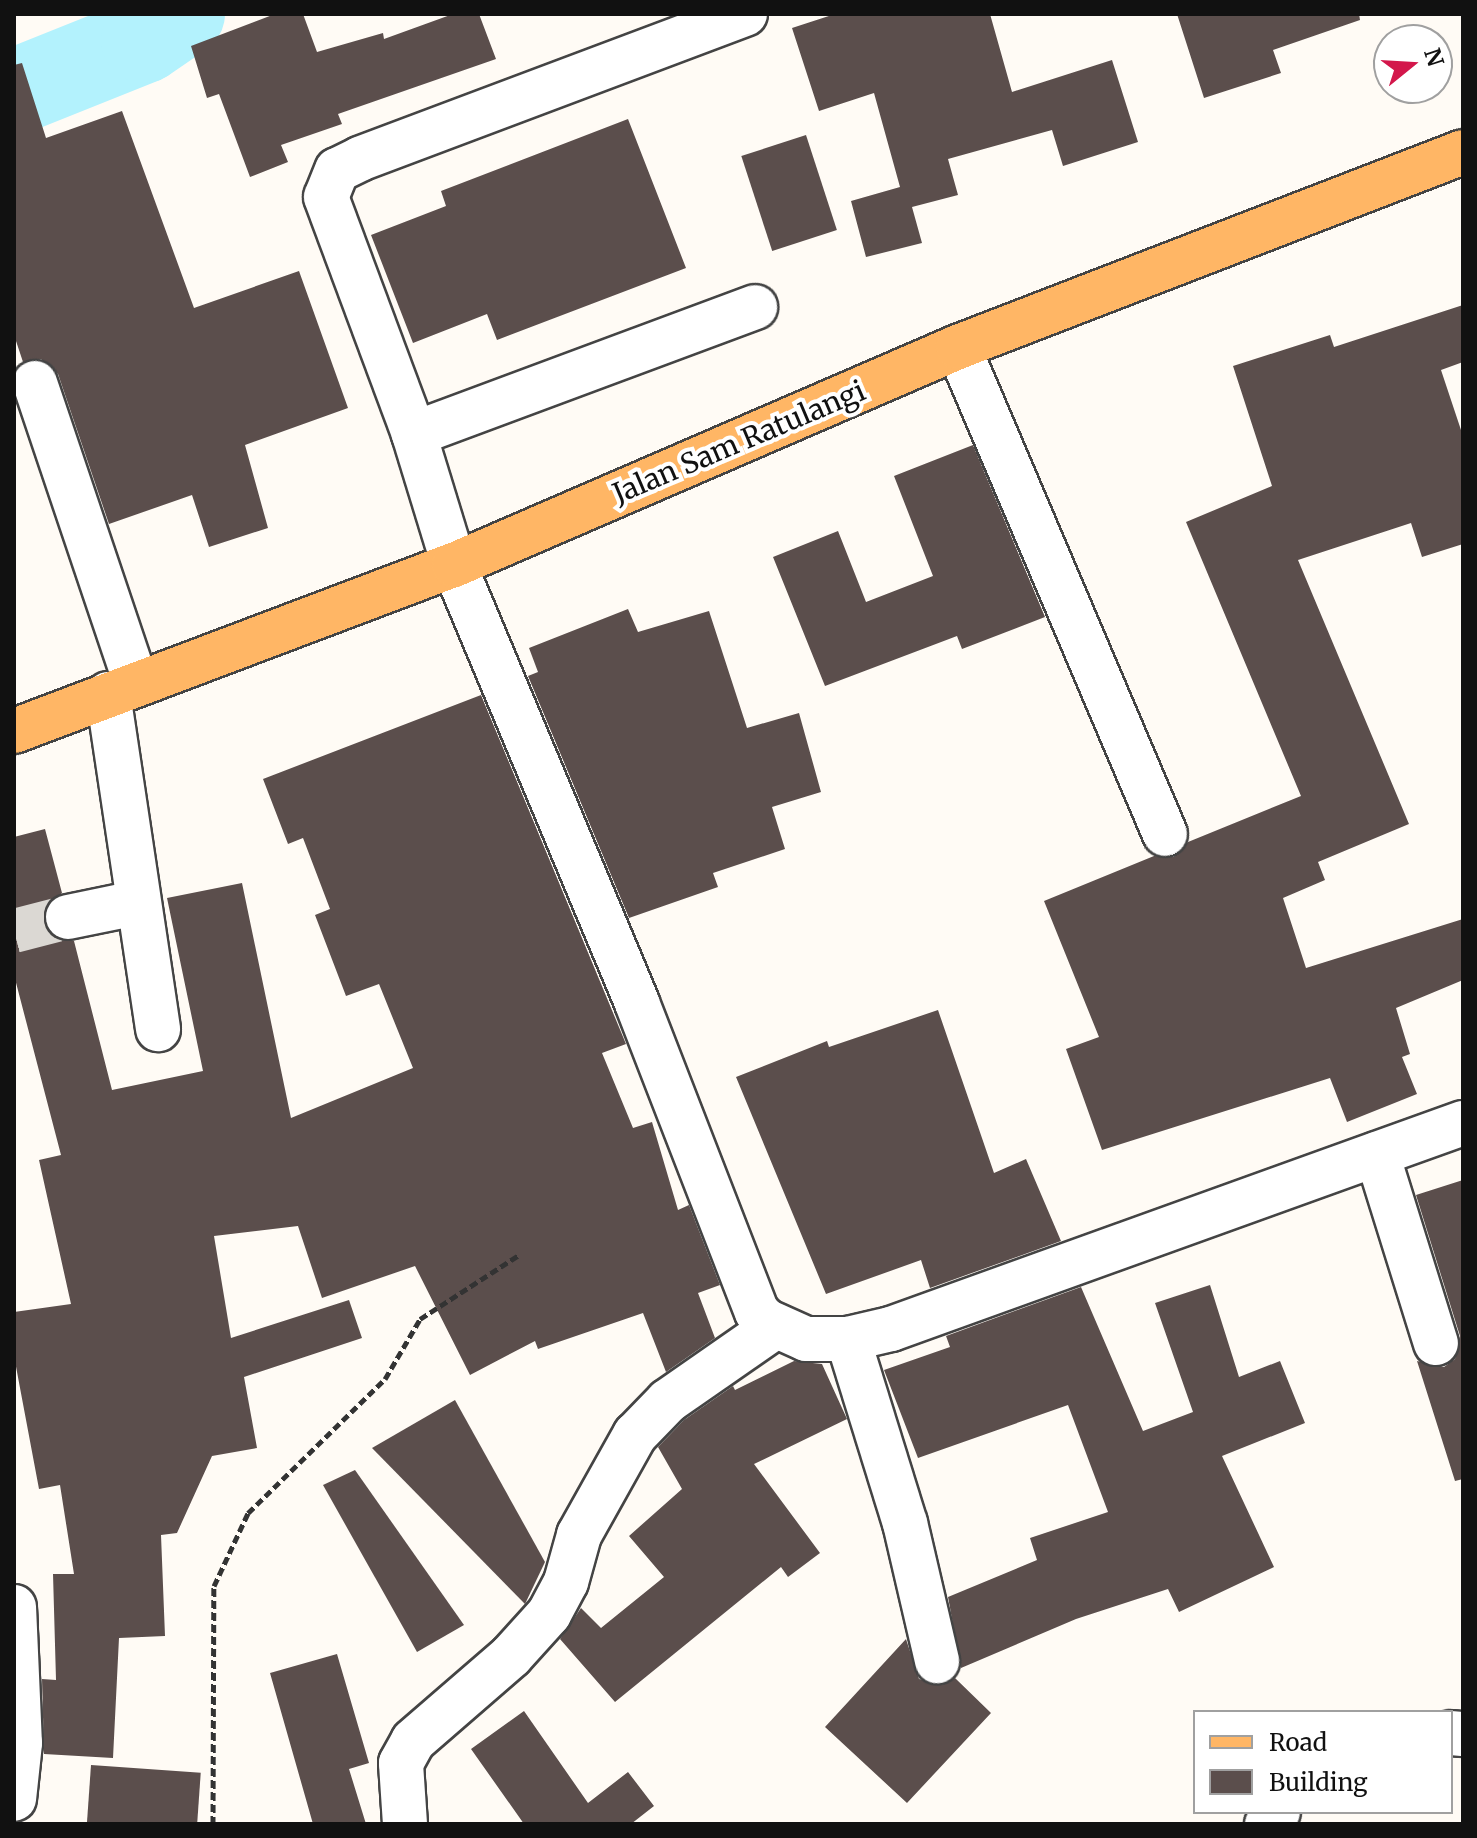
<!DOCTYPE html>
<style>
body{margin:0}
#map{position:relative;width:1477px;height:1838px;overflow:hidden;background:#fffbf5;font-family:Merriweather,serif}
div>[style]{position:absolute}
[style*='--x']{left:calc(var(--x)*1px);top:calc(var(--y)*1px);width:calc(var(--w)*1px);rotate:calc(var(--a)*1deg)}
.river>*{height:86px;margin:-43px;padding:0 43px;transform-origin:43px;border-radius:43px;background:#b3f2fd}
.building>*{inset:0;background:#5b4e4c;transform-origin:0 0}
.minor-tunnel>*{height:44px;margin-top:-22px;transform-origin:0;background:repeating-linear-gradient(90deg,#dbd8d3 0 44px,transparent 0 66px)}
.path>*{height:5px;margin-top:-2.5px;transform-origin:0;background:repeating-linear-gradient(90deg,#333 0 8px,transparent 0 12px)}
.roads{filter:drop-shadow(2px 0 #444) drop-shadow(-2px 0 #444) drop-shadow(0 2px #444) drop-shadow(0 -2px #444)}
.minor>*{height:44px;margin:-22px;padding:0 22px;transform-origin:22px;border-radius:22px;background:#fff}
.major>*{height:44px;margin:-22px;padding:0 22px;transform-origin:22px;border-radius:22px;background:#ffb665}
span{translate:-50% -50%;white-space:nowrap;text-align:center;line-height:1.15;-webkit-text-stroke:8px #fff;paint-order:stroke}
.street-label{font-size:28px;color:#111}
.frame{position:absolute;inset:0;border:16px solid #111;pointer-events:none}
.legend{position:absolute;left:1193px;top:1710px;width:260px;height:104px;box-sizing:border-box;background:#fff;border:2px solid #a0a0a0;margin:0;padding:10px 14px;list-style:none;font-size:24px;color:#111}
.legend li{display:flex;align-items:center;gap:16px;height:40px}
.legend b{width:40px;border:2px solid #a0a0a0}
.north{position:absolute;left:1373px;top:24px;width:80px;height:80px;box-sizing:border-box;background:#fff;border:2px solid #a0a0a0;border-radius:50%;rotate:72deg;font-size:22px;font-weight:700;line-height:32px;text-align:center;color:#111}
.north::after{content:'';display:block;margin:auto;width:28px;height:36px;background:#d3174b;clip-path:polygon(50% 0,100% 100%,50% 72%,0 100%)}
</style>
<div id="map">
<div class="river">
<i style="--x:14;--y:92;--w:140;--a:-21.8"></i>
<i style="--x:144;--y:40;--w:46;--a:-34.4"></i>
</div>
<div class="building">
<i style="clip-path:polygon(275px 14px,303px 14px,317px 52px,383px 33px,384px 39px,453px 14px,479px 14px,496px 59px,338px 114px,342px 124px,281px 145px,288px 162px,250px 177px,219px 94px,207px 98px,191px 46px)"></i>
<i style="clip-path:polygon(835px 14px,990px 14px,1012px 92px,1112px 60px,1138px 142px,1063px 166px,1052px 130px,948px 159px,958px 195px,912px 207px,922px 243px,866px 257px,851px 201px,900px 187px,874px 93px,819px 111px,792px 28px)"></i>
<i style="clip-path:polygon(1177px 14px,1359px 14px,1360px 20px,1273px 50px,1281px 73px,1204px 98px)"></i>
<i style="clip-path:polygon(22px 63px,46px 138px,122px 111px,194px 308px,299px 271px,348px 408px,245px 445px,268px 528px,209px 547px,192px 495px,109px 524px,58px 374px,41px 359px,23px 362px,14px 335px,14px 65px)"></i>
<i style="clip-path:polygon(628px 119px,686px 268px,497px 340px,487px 314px,413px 343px,371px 235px,446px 206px,441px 191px)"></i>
<i style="left:806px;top:135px;width:100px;height:68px;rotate:72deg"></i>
<i style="clip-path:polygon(1463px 305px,1463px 362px,1441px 370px,1463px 436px,1463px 544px,1422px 557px,1411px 523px,1298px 560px,1409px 824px,1318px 862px,1325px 880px,1283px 898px,1306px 968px,1463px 919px,1463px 980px,1396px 1008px,1410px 1054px,1402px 1057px,1417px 1094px,1347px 1122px,1330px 1078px,1102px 1150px,1066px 1049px,1099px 1037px,1044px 901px,1154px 856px,1174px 857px,1188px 842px,1301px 796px,1186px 522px,1272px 486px,1233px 366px,1330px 335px,1334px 347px)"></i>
<i style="clip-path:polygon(973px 445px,1045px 617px,962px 649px,957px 636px,825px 686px,773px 557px,838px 531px,866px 602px,933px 576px,894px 476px)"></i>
<i style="clip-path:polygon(628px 609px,638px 632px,709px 611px,747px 728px,799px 713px,821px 792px,772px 807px,785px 849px,713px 873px,718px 887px,629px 918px,528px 676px,538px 672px,529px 648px)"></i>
<i style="clip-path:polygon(481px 695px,626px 1044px,602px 1053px,633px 1128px,652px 1122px,678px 1210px,689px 1205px,720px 1285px,698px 1293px,715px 1338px,666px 1372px,643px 1313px,538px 1349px,535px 1341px,470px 1375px,415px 1266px,322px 1298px,298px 1226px,214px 1236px,231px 1338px,349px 1300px,362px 1338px,244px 1377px,257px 1448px,212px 1456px,177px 1533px,161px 1535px,165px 1636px,119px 1638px,113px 1758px,44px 1754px,42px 1679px,56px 1680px,53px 1574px,74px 1574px,60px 1485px,39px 1489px,14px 1356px,14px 1312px,71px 1304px,39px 1160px,61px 1155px,14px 975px,14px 837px,45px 829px,62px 893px,45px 908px,44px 923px,59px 940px,74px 941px,112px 1090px,203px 1071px,167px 898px,242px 883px,291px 1118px,413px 1068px,379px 984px,346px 996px,315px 915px,330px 909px,303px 838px,288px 844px,263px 779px)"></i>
<i style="clip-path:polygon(938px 1010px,994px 1173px,1026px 1159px,1061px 1241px,930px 1288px,921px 1260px,826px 1294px,736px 1077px,827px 1041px,829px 1047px)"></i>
<i style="clip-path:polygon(1463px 1180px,1463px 1479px,1455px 1481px,1417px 1361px,1444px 1367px,1455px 1359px,1460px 1336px,1416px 1195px)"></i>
<i style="clip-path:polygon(1210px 1285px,1239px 1377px,1280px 1361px,1305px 1423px,1222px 1456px,1274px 1567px,1179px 1612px,1168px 1589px,1076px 1619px,961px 1668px,948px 1597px,1037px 1560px,1030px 1538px,1108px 1512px,1068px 1405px,918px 1458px,884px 1370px,950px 1347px,946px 1336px,1081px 1287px,1143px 1431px,1193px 1412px,1155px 1303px)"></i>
<i style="clip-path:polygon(794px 1361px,822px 1364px,847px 1419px,754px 1464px,820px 1553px,788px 1577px,781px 1567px,615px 1702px,560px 1639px,581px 1608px,601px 1628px,664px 1577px,629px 1536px,682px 1489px,658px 1447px,684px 1420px,733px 1386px,735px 1390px)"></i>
<i style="clip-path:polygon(455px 1400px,545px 1562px,525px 1604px,372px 1448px)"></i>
<i style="clip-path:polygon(355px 1470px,464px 1625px,417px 1652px,323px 1485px)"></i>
<i style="clip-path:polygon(906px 1639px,919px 1679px,942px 1685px,955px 1678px,991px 1713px,907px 1803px,825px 1727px)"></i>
<i style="clip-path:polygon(337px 1654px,369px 1763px,349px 1769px,366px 1824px,313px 1824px,270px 1673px)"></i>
<i style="clip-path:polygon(524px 1711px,588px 1803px,628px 1772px,654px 1806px,631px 1824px,524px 1824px,471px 1749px)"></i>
<i style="left:91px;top:1765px;width:110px;height:59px;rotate:4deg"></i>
</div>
<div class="minor-tunnel">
<i style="--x:14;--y:931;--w:56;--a:-14.5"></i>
</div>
<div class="path">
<i style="--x:213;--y:1824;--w:238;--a:-89.8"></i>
<i style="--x:214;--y:1586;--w:81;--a:-65"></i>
<i style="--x:248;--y:1513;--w:192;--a:-44.4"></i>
<i style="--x:385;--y:1379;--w:69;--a:-59.7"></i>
<i style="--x:420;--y:1319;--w:118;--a:-32.9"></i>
</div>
<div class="roads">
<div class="minor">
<i style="--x:745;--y:14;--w:411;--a:159.4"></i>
<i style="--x:360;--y:159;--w:25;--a:154"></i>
<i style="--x:337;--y:170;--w:29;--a:112"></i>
<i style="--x:326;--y:197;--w:253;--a:69.6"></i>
<i style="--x:414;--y:434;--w:137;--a:73"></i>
<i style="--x:454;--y:565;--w:475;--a:67.3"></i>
<i style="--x:637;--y:1003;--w:331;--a:68.8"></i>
<i style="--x:757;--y:1312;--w:13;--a:45"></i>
<i style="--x:766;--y:1321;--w:44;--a:24.2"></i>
<i style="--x:806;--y:1339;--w:42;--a:0"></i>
<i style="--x:848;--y:1339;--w:44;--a:-13.1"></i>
<i style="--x:891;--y:1329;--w:608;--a:-19.81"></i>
<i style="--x:958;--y:347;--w:529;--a:66.97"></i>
<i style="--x:35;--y:383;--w:317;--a:71.4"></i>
<i style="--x:414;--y:434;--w:364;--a:-20.4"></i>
<i style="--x:108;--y:694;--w:339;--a:81.5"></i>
<i style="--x:68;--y:917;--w:69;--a:-11.6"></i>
<i style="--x:1377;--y:1154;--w:198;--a:72.7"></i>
<i style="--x:848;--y:1339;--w:193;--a:72.8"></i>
<i style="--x:905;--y:1523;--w:142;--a:76.9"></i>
<i style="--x:14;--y:1607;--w:136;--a:87.5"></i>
<i style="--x:20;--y:1743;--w:56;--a:96.1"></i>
<i style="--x:1451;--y:1733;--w:12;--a:5"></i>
<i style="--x:405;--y:1824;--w:61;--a:-93.8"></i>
<i style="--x:401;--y:1763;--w:25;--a:-61"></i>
<i style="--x:413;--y:1741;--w:130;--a:-40.9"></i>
<i style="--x:511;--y:1656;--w:57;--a:-47.9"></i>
<i style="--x:549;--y:1614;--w:36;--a:-62"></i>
<i style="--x:566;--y:1582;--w:49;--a:-74.5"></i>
<i style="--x:579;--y:1535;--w:115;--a:-60.8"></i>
<i style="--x:635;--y:1435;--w:47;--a:-45.9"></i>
<i style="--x:668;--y:1401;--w:131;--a:-34.8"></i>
<i style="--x:1267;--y:1824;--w:16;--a:-47"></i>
</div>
<div class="major">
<i style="--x:14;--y:731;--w:470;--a:-20.7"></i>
<i style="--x:454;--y:565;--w:549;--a:-23.39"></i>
<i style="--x:958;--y:347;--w:541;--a:-21.11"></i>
</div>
</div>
<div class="street-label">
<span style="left:739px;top:442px;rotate:-23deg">Jalan Sam Ratulangi</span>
</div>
<div class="frame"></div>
<ul class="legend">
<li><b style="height:10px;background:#ffb665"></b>Road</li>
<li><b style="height:22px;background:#5b4e4c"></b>Building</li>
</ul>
<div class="north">N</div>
</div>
